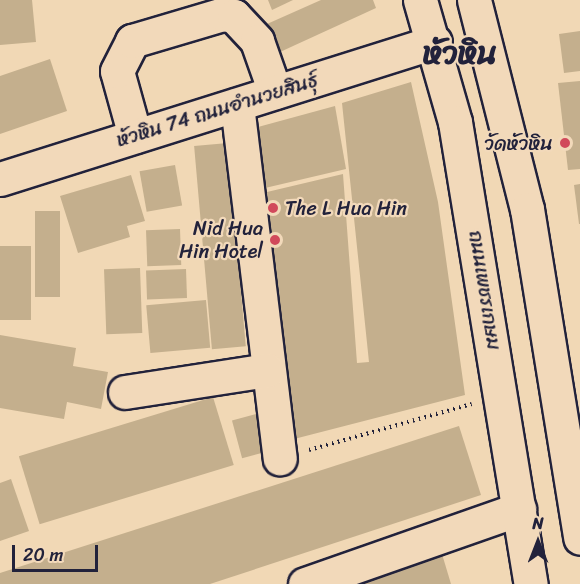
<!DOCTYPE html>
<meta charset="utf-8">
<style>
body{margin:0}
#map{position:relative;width:580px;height:584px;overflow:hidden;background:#f1d8b5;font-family:Sriracha,"Playpen Sans Thai",sans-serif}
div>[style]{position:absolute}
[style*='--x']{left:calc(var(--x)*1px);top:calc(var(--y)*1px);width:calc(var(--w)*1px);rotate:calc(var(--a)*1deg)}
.building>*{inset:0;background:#c4af8d;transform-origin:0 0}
.path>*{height:4px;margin-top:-2px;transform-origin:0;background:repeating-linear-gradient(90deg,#22223b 0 1.5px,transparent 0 6px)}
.roads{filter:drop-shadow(2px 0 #22223b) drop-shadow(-2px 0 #22223b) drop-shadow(0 2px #22223b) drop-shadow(0 -2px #22223b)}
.minor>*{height:33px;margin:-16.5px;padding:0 16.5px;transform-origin:16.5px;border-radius:16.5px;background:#f2d9ba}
.major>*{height:33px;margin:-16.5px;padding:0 16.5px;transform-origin:16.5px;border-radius:16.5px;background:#f2d9ba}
.dots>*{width:16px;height:16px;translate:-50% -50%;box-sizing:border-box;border:3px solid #f2d9ba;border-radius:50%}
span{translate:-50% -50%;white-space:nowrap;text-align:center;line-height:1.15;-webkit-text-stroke:4.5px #f2d9ba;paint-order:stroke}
.street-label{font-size:20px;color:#22223b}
.poi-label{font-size:20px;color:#22223b}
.right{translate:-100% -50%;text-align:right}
.left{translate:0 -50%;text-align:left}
.town-label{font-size:32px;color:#22223b;font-weight:700}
.north{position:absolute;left:508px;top:512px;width:60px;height:60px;-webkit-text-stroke:4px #f2d9ba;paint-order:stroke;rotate:0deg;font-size:16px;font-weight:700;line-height:24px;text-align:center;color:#22223b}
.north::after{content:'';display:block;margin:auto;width:21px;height:27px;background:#22223b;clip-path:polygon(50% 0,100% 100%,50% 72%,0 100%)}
.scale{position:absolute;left:12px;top:545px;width:86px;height:27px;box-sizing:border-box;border:3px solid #22223b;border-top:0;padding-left:8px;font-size:18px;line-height:21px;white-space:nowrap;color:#22223b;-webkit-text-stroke:4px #f2d9ba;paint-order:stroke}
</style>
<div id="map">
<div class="building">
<i style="clip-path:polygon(0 0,32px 0,36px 42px,0 45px)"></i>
<i style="clip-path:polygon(268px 0,293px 0,272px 10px)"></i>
<i style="clip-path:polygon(321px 0,373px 0,376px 8px,280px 52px,267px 24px)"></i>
<i style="clip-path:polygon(580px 31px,580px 71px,564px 73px,559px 34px)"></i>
<i style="clip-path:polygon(50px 59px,67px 111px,0 134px,0 76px)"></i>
<i style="clip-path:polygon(580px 81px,580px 169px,568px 170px,558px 83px)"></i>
<i style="clip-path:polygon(411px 82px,438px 202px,465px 395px,294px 439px,267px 192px,343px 174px,357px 363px,369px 362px,342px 103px)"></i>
<i style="clip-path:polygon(335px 106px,346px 169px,265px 188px,258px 127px)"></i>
<i style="left:228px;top:143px;width:204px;height:34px;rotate:85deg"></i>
<i style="left:175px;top:165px;width:41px;height:36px;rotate:80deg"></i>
<i style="clip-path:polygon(131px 175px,145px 221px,127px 226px,130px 237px,78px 253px,60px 196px)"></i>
<i style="clip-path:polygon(580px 184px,580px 224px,579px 224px,574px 185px)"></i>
<i style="left:35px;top:211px;width:25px;height:86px"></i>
<i style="left:180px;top:229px;width:36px;height:34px;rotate:88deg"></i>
<i style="left:0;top:246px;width:31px;height:74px"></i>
<i style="left:140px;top:268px;width:65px;height:36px;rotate:88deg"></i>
<i style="left:186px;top:269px;width:29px;height:40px;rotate:88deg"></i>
<i style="left:206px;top:300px;width:48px;height:60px;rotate:85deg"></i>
<i style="clip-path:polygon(0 335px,76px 348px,73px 366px,108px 372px,101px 409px,67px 402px,64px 419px,0 408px)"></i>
<i style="left:213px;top:397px;width:71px;height:203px;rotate:73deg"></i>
<i style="left:260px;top:413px;width:39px;height:29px;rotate:75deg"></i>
<i style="clip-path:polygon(459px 426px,481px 495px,210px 584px,0 584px,0 573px)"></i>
<i style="clip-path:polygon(11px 479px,29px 531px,0 541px,0 483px)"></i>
<i style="clip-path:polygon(442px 554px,451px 584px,357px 584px)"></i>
</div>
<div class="path">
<i style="--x:309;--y:450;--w:169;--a:-15.8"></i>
</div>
<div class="roads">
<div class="minor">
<i style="--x:237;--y:105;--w:356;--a:83.1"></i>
<i style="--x:135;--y:136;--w:67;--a:-105.5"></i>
<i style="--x:117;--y:71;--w:34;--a:-63"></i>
<i style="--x:132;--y:41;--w:95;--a:-16.5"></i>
<i style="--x:223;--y:14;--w:11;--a:10"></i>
<i style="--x:234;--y:16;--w:34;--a:47"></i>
<i style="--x:257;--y:41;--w:54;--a:70.6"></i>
<i style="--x:0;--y:179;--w:456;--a:-17.5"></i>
<i style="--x:125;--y:392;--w:144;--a:-8.8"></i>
<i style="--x:305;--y:584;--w:227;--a:-19.3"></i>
</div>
<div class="major">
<i style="--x:420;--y:0;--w:127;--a:74"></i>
<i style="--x:455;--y:122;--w:468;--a:80.7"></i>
<i style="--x:474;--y:0;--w:216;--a:75.8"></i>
<i style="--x:527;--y:209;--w:333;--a:80.8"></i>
</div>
</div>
<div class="dots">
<i style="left:565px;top:143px;background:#d1495b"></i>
<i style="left:273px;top:208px;background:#d1495b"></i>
<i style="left:275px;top:240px;background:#d1495b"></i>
</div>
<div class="street-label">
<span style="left:217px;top:110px;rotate:-17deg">หัวหิน 74 ถนนอำนวยสินธุ์</span>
<span style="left:485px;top:290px;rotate:81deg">ถนนเพชรเกษม</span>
</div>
<div class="poi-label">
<span class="right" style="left:553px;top:143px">วัดหัวหิน</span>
<span class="left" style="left:285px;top:208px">The L Hua Hin</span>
<span class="right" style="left:263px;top:240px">Nid Hua<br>Hin Hotel</span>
</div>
<div class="town-label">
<span style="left:460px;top:54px">หัวหิน</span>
</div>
<div class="north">N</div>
<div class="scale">20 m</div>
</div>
